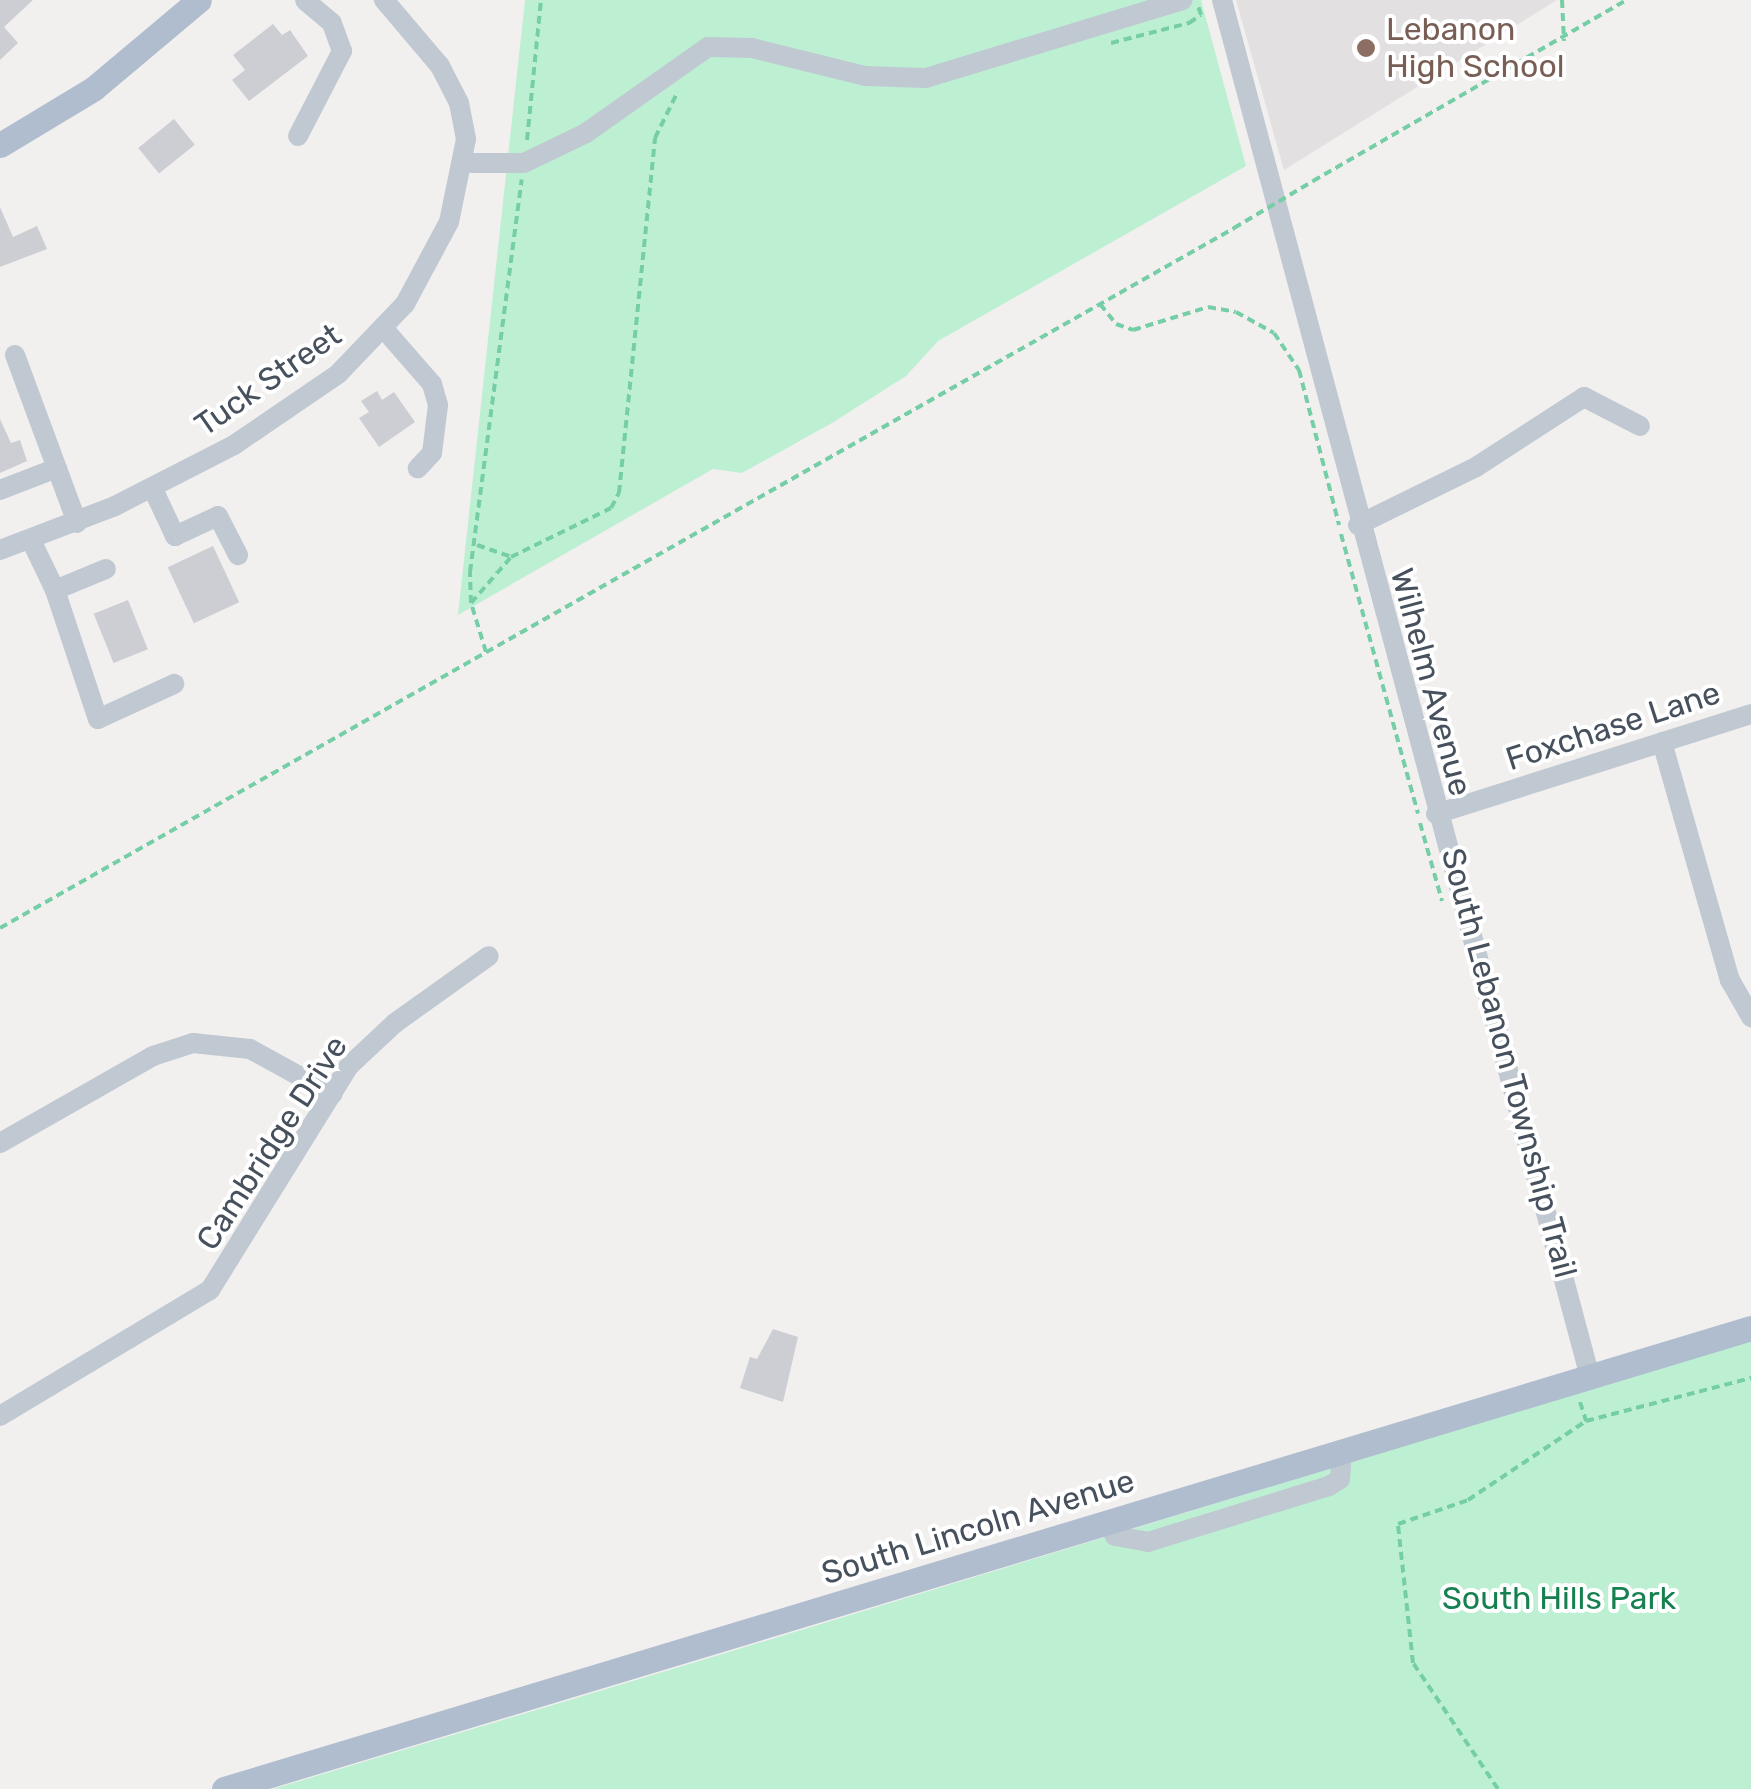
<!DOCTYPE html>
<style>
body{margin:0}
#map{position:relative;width:1751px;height:1789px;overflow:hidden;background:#f2efef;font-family:Rubik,sans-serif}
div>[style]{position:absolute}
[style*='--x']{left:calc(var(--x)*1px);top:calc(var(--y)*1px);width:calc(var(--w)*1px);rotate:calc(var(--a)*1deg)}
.education>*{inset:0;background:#e3e0e1}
.green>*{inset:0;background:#bdf0d3}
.building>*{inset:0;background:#ccced4;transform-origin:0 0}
.path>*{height:4px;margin-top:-2px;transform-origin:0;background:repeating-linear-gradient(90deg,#75cea6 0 8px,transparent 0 13px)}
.minor>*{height:20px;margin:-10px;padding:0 10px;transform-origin:10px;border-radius:10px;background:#c0c9d1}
.major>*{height:25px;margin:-12.5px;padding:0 12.5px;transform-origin:12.5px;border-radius:12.5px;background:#afbdce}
.path-bridge>*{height:4px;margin-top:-2px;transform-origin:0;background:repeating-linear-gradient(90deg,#75cea6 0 8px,transparent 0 13px)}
.dots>*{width:28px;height:28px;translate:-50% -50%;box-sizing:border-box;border:5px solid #fff;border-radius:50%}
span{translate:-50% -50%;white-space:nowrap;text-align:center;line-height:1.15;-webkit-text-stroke:8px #fff;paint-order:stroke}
.education-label{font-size:32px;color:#785e54}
.left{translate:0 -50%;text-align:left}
.street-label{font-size:32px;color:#47515d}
.park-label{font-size:32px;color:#168050}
</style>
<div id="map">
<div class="education">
<i style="clip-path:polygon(1236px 0,1557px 0,1284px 170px)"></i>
</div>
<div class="green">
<i style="clip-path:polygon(525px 0,1201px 0,1246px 166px,938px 341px,906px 376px,832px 423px,742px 473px,713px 469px,458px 615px)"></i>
<i style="clip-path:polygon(1751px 1340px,1751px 1789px,273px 1789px,719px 1655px)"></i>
</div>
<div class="building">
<i style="clip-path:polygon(0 0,33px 0,4px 27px,18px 43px,0 60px)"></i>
<i style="clip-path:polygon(273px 24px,282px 35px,290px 30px,308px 56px,249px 101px,232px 80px,245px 70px,233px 55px)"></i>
<i style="left:174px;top:119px;width:33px;height:46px;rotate:51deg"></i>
<i style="clip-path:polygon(0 207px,13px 237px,37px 226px,47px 249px,0 267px)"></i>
<i style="clip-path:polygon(377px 391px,382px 400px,394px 392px,415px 422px,379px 447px,359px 418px,369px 412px,361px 401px)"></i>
<i style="clip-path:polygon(0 419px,11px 443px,20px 440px,27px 461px,0 473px)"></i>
<i style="left:213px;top:546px;width:62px;height:50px;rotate:65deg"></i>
<i style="left:128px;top:600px;width:53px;height:37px;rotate:68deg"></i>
<i style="clip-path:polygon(773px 1329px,798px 1337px,783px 1402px,740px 1388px,750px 1357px,757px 1359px)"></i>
</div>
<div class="path">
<i style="--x:1562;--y:0;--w:41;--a:87.2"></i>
<i style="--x:1111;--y:43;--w:81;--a:-14.4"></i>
<i style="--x:1189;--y:23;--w:14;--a:-34"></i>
<i style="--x:1201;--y:15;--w:10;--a:-107"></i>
<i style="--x:527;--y:140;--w:141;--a:-84.3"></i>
<i style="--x:1313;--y:181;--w:362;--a:-30"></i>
<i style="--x:1100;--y:304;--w:26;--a:51"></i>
<i style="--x:1116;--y:324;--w:18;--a:19"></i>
<i style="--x:1133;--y:330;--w:78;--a:-17"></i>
<i style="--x:1208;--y:307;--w:28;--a:10"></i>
<i style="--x:1236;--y:312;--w:43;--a:28.9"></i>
<i style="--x:1274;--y:333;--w:45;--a:56"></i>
<i style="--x:1299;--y:370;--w:160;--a:75.5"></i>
<i style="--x:1341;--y:534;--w:290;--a:74.6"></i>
<i style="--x:477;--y:545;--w:36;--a:19"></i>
<i style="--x:471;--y:603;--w:61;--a:-49"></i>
<i style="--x:511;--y:557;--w:111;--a:-26.1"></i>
<i style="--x:611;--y:508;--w:17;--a:-62"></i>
<i style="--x:619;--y:493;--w:357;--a:-84.2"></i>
<i style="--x:655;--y:138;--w:52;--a:-63.9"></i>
<i style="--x:486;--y:652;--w:51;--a:-107"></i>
<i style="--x:471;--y:603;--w:31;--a:-92"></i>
<i style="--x:470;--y:572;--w:396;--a:-82.5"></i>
<i style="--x:1420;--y:823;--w:81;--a:74.2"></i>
<i style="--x:0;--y:928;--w:1419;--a:-29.56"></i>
<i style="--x:1580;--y:1402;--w:20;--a:72"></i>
<i style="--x:1498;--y:1789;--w:152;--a:-124"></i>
<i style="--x:1413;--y:1663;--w:140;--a:-96.2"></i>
<i style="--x:1398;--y:1524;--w:74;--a:-18.9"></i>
<i style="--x:1468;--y:1500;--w:142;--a:-33.8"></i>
<i style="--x:1586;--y:1421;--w:171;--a:-14.6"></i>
</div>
<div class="minor">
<i style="--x:1222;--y:0;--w:1425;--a:75.04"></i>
<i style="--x:298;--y:136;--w:96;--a:-62.6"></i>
<i style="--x:342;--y:51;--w:30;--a:-110"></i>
<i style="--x:332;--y:23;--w:35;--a:-140"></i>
<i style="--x:465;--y:163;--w:59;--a:0"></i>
<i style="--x:524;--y:163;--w:69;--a:-25.8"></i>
<i style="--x:586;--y:133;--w:149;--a:-35.2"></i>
<i style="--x:708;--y:47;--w:44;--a:1.3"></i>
<i style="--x:752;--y:48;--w:116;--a:13.9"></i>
<i style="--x:865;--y:76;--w:61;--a:1.9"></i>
<i style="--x:926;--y:78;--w:268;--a:-16.9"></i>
<i style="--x:384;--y:329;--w:73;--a:48.9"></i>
<i style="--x:432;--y:384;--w:22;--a:74"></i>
<i style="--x:438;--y:405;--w:48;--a:97.1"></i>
<i style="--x:432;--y:453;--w:21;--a:133"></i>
<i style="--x:15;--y:355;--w:179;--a:69.7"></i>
<i style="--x:153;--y:489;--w:52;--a:64.9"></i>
<i style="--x:175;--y:536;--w:47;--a:-24.9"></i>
<i style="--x:218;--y:516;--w:44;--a:62.9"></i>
<i style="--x:0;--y:490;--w:61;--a:-21.1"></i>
<i style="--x:1358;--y:525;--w:131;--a:-26.2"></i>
<i style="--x:1476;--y:467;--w:129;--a:-32.9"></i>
<i style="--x:1584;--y:397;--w:63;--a:27.4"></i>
<i style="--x:31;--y:540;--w:55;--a:64.4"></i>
<i style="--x:55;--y:590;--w:55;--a:-22.4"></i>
<i style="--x:0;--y:550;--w:123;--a:-20.9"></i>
<i style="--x:115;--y:506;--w:134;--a:-27.1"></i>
<i style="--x:234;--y:445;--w:126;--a:-34.3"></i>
<i style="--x:338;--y:374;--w:97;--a:-46.3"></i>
<i style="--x:405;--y:304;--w:93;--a:-61.8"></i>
<i style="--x:449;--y:222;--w:85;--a:-78.4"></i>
<i style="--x:466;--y:139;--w:37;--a:-101"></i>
<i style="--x:459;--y:103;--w:42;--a:-117.2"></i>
<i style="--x:440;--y:66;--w:87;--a:-130.3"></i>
<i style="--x:55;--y:590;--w:136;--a:71.6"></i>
<i style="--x:98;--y:719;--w:84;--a:-24.7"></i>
<i style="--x:1662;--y:742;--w:248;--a:74.1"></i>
<i style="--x:1730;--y:980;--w:43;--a:60.4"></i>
<i style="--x:1436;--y:814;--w:330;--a:-17.6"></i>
<i style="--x:0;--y:1143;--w:176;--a:-29.6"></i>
<i style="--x:153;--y:1056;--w:42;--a:-18"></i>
<i style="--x:193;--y:1043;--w:57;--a:6"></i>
<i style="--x:250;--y:1049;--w:94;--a:28.8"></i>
<i style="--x:0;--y:1416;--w:245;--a:-31"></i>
<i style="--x:210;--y:1290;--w:264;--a:-58.2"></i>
<i style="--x:349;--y:1066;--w:63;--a:-43.1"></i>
<i style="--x:395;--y:1023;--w:115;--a:-35.5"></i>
<i style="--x:1107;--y:1522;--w:16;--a:60"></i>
<i style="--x:1115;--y:1536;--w:34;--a:10"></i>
<i style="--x:1148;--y:1542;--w:189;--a:-17.2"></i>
<i style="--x:1329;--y:1486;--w:13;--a:-32"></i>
<i style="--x:1340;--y:1479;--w:28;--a:-86"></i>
</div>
<div class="major">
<i style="--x:0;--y:145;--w:109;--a:-31.1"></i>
<i style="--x:93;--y:89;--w:138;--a:-40"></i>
<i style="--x:224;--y:1789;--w:1595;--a:-16.8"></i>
</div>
<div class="path-bridge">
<i style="--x:1234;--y:228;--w:92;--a:-30.7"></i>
</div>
<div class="dots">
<i style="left:1366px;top:48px;background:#8d6e63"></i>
</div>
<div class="education-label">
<span class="left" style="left:1386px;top:48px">Lebanon<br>High School</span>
</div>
<div class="street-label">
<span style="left:268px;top:380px;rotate:-35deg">Tuck Street</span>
<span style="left:1431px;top:682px;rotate:75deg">Wilhelm Avenue</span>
<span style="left:1613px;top:726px;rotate:-18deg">Foxchase Lane</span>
<span style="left:1509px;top:1063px;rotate:75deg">South Lebanon Township Trail</span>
<span style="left:272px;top:1143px;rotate:-57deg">Cambridge Drive</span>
<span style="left:978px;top:1527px;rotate:-17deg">South Lincoln Avenue</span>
</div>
<div class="park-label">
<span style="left:1559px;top:1598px">South Hills Park</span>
</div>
</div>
